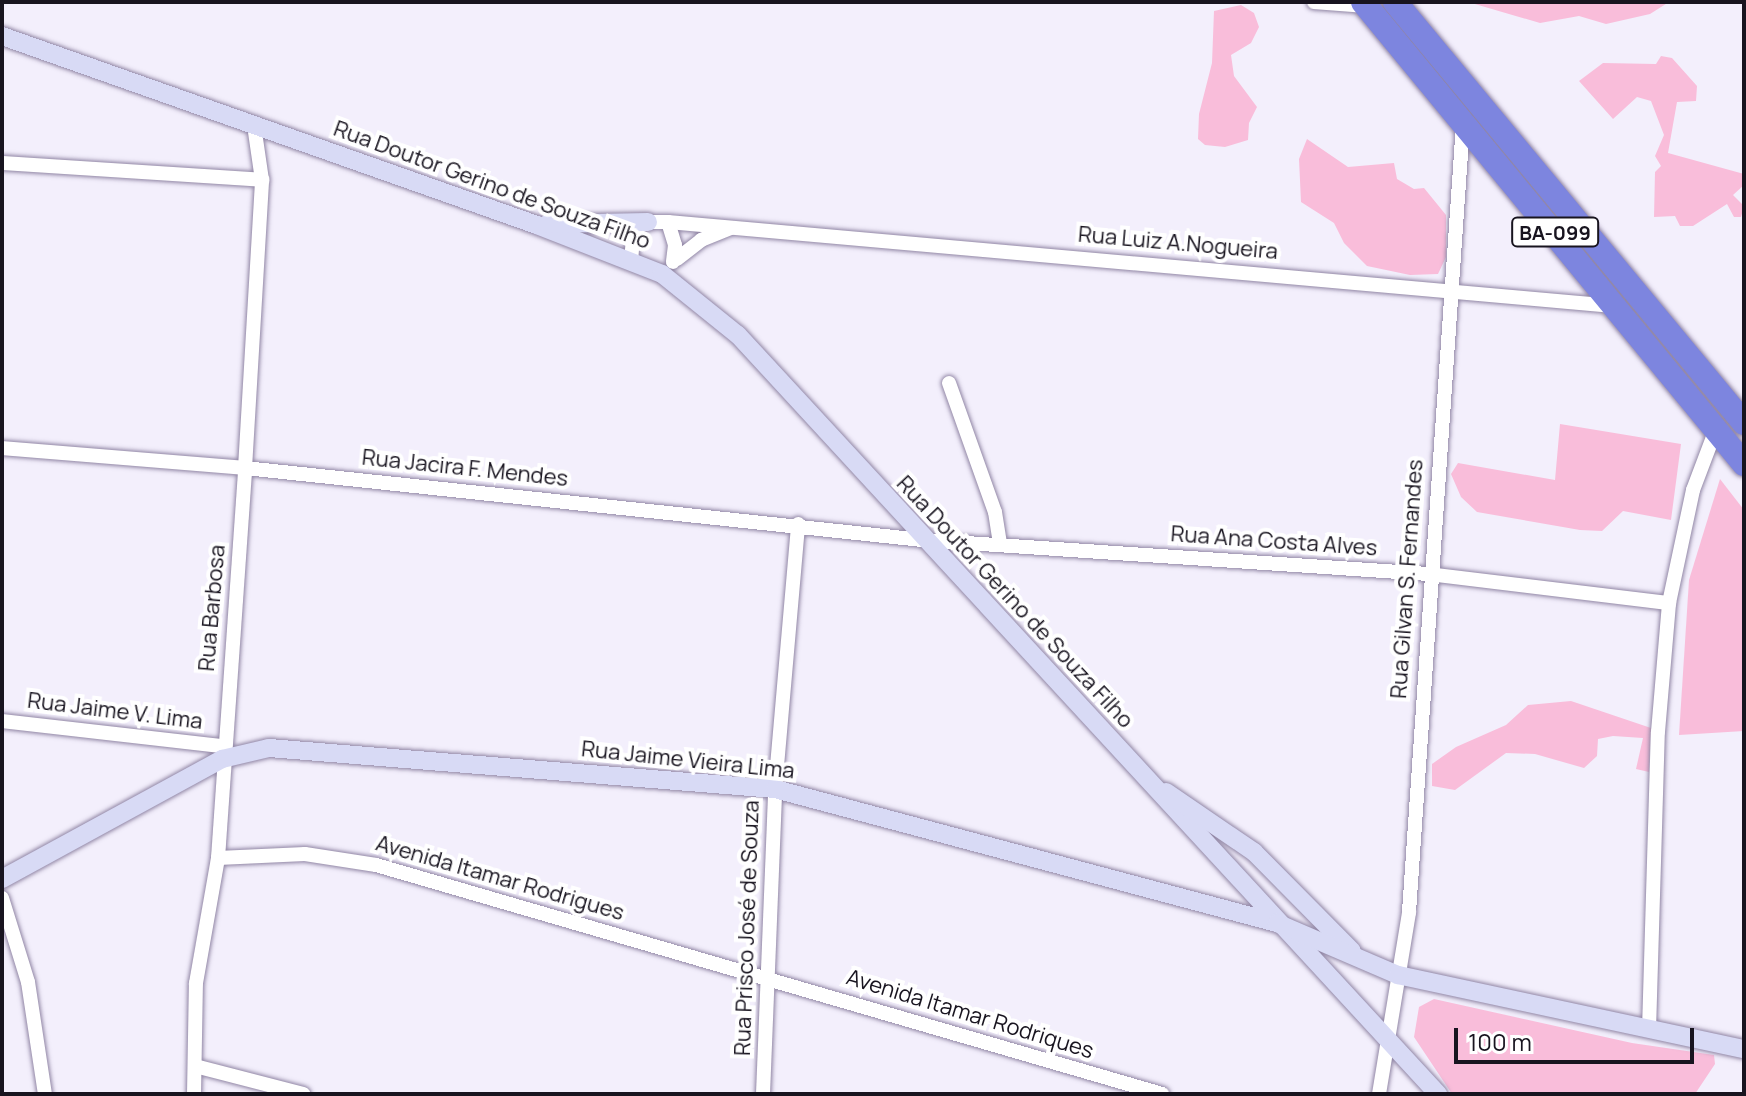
<!DOCTYPE html>
<meta charset="utf-8">
<style>
body{margin:0}
#map{position:relative;width:1746px;height:1096px;overflow:hidden;background:#f3effc;font-family:Manrope,sans-serif}
div>[style]{position:absolute}
[style*='--x']{left:calc(var(--x)*1px);top:calc(var(--y)*1px);width:calc(var(--w)*1px);rotate:calc(var(--a)*1deg)}
.green>*{inset:0;background:#f9bdda}
.roads{filter:drop-shadow(0 0 2px #9186a5) drop-shadow(0 0 2px #9186a5)}
.street>*{height:14px;margin:-7px;padding:0 7px;transform-origin:7px;border-radius:7px;background:#fff}
.secondary>*{height:18px;margin:-9px;padding:0 9px;transform-origin:9px;border-radius:9px;background:#d8daf5}
.highway>*{height:24px;margin:-12px;padding:0 12px;transform-origin:12px;border-radius:12px;background:#7d85df}
span{translate:-50% -50%;white-space:nowrap;text-align:center;line-height:1.15;-webkit-text-stroke:8px #fff;paint-order:stroke}
.shield-label span{padding:2px 6px;background:#fff;border:2px solid;border-radius:6px;-webkit-text-stroke-width:0}
.shield-label{font-size:20px;color:#18141f;font-weight:700}
.street-label{font-size:22px;color:#18141f}
.frame{position:absolute;inset:0;border:4px solid #18141f;pointer-events:none}
.scale{position:absolute;left:1454px;top:1028px;width:240px;height:36px;box-sizing:border-box;border:4px solid #18141f;border-top:0;padding-left:10px;font-size:24px;line-height:28px;white-space:nowrap;color:#18141f;-webkit-text-stroke:6px #fff;paint-order:stroke}
</style>
<div id="map">
<div class="green">
<i style="clip-path:polygon(1468px 2px,1669px 2px,1650px 14px,1606px 24px,1579px 16px,1540px 23px)"></i>
<i style="clip-path:polygon(1241px 5px,1254px 13px,1259px 27px,1251px 43px,1231px 55px,1234px 76px,1257px 107px,1249px 123px,1248px 140px,1225px 147px,1205px 145px,1198px 139px,1199px 114px,1212px 63px,1214px 11px)"></i>
<i style="clip-path:polygon(1661px 56px,1672px 58px,1697px 86px,1696px 101px,1677px 102px,1668px 153px,1744px 174px,1744px 185px,1733px 195px,1744px 206px,1741px 217px,1734px 217px,1727px 204px,1693px 226px,1680px 226px,1675px 216px,1654px 217px,1655px 172px,1661px 166px,1655px 156px,1664px 135px,1651px 101px,1637px 97px,1613px 119px,1579px 81px,1603px 63px,1656px 64px)"></i>
<i style="clip-path:polygon(1307px 139px,1348px 167px,1394px 163px,1397px 179px,1414px 189px,1424px 188px,1446px 215px,1446px 257px,1438px 274px,1410px 275px,1367px 266px,1344px 243px,1334px 223px,1301px 202px,1299px 159px)"></i>
<i style="clip-path:polygon(1560px 424px,1681px 444px,1671px 520px,1623px 511px,1602px 531px,1580px 530px,1477px 512px,1461px 497px,1451px 474px,1458px 463px,1555px 480px)"></i>
<i style="clip-path:polygon(1720px 479px,1744px 510px,1744px 731px,1679px 735px,1689px 580px)"></i>
<i style="clip-path:polygon(1571px 701px,1651px 728px,1649px 772px,1636px 769px,1643px 738px,1613px 736px,1598px 739px,1597px 756px,1584px 768px,1535px 754px,1506px 753px,1455px 790px,1432px 786px,1432px 764px,1456px 747px,1506px 725px,1528px 705px)"></i>
<i style="clip-path:polygon(1434px 999px,1632px 1043px,1714px 1055px,1715px 1064px,1695px 1094px,1452px 1094px,1414px 1037px,1419px 1007px)"></i>
</div>
<div class="roads">
<div class="street">
<i style="--x:1314;--y:2;--w:52;--a:4.4"></i>
<i style="--x:2;--y:163;--w:261;--a:3.7"></i>
<i style="--x:668;--y:222;--w:24;--a:73"></i>
<i style="--x:675;--y:245;--w:17;--a:97"></i>
<i style="--x:677;--y:259;--w:31;--a:-38"></i>
<i style="--x:701;--y:240;--w:32;--a:-22"></i>
<i style="--x:631;--y:261;--w:32;--a:-85"></i>
<i style="--x:634;--y:229;--w:16;--a:-27"></i>
<i style="--x:648;--y:222;--w:20;--a:0"></i>
<i style="--x:668;--y:222;--w:949;--a:5.08"></i>
<i style="--x:949;--y:383;--w:137;--a:70.4"></i>
<i style="--x:995;--y:512;--w:32;--a:81"></i>
<i style="--x:2;--y:448;--w:244;--a:4.7"></i>
<i style="--x:245;--y:468;--w:681;--a:6.07"></i>
<i style="--x:922;--y:540;--w:507;--a:3.84"></i>
<i style="--x:1428;--y:574;--w:243;--a:6.9"></i>
<i style="--x:2;--y:721;--w:222;--a:6.5"></i>
<i style="--x:218;--y:858;--w:87;--a:-2.6"></i>
<i style="--x:305;--y:854;--w:72;--a:8.8"></i>
<i style="--x:376;--y:865;--w:819;--a:16.24"></i>
<i style="--x:2;--y:898;--w:88;--a:72.8"></i>
<i style="--x:28;--y:982;--w:113;--a:81.4"></i>
<i style="--x:1649;--y:1030;--w:298;--a:-88.3"></i>
<i style="--x:1658;--y:732;--w:129;--a:-85.1"></i>
<i style="--x:1669;--y:603;--w:116;--a:-78"></i>
<i style="--x:1693;--y:490;--w:65;--a:-69.3"></i>
<i style="--x:195;--y:1066;--w:112;--a:14.5"></i>
<i style="--x:194;--y:1094;--w:111;--a:-89"></i>
<i style="--x:196;--y:983;--w:127;--a:-80"></i>
<i style="--x:218;--y:858;--w:391;--a:-86"></i>
<i style="--x:245;--y:468;--w:289;--a:-86.6"></i>
<i style="--x:262;--y:180;--w:56;--a:-98.3"></i>
<i style="--x:763;--y:1094;--w:305;--a:-87.7"></i>
<i style="--x:775;--y:789;--w:266;--a:-85"></i>
<i style="--x:1379;--y:1094;--w:184;--a:-80.6"></i>
<i style="--x:1409;--y:912;--w:791;--a:-86.08"></i>
</div>
<div class="secondary">
<i style="--x:2;--y:36;--w:567;--a:19.46"></i>
<i style="--x:537;--y:225;--w:134;--a:21.4"></i>
<i style="--x:662;--y:274;--w:97;--a:38.8"></i>
<i style="--x:738;--y:335;--w:1033;--a:47.32"></i>
<i style="--x:547;--y:224;--w:101;--a:-1.1"></i>
<i style="--x:1166;--y:792;--w:107;--a:34.3"></i>
<i style="--x:1254;--y:852;--w:139;--a:45.3"></i>
<i style="--x:2;--y:879;--w:251;--a:-28.6"></i>
<i style="--x:222;--y:759;--w:48;--a:-13.2"></i>
<i style="--x:269;--y:748;--w:508;--a:4.63"></i>
<i style="--x:775;--y:789;--w:520;--a:14.95"></i>
<i style="--x:1277;--y:923;--w:132;--a:23.3"></i>
<i style="--x:1398;--y:975;--w:354;--a:12.1"></i>
</div>
<div class="highway">
<i style="--x:1363;--y:2;--w:599;--a:50.49"></i>
<i style="--x:1395;--y:2;--w:547;--a:50.34"></i>
</div>
</div>
<div class="shield-label">
<span style="left:1555px;top:232px">BA-099</span>
</div>
<div class="street-label">
<span style="left:492px;top:185px;rotate:20deg">Rua Doutor Gerino de Souza Filho</span>
<span style="left:1178px;top:243px;rotate:5deg">Rua Luiz A.Nogueira</span>
<span style="left:465px;top:468px;rotate:6deg">Rua Jacira F. Mendes</span>
<span style="left:1274px;top:541px;rotate:4deg">Rua Ana Costa Alves</span>
<span style="left:1407px;top:579px;rotate:-86deg">Rua Gilvan S. Fernandes</span>
<span style="left:1015px;top:602px;rotate:47deg">Rua Doutor Gerino de Souza Filho</span>
<span style="left:212px;top:608px;rotate:-85deg">Rua Barbosa</span>
<span style="left:115px;top:711px;rotate:7deg">Rua Jaime V. Lima</span>
<span style="left:688px;top:760px;rotate:6deg">Rua Jaime Vieira Lima</span>
<span style="left:500px;top:878px;rotate:16deg">Avenida Itamar Rodrigues</span>
<span style="left:747px;top:928px;rotate:-88deg">Rua Prisco José de Souza</span>
<span style="left:970px;top:1014px;rotate:17deg">Avenida Itamar Rodriques</span>
</div>
<div class="frame"></div>
<div class="scale">100 m</div>
</div>
